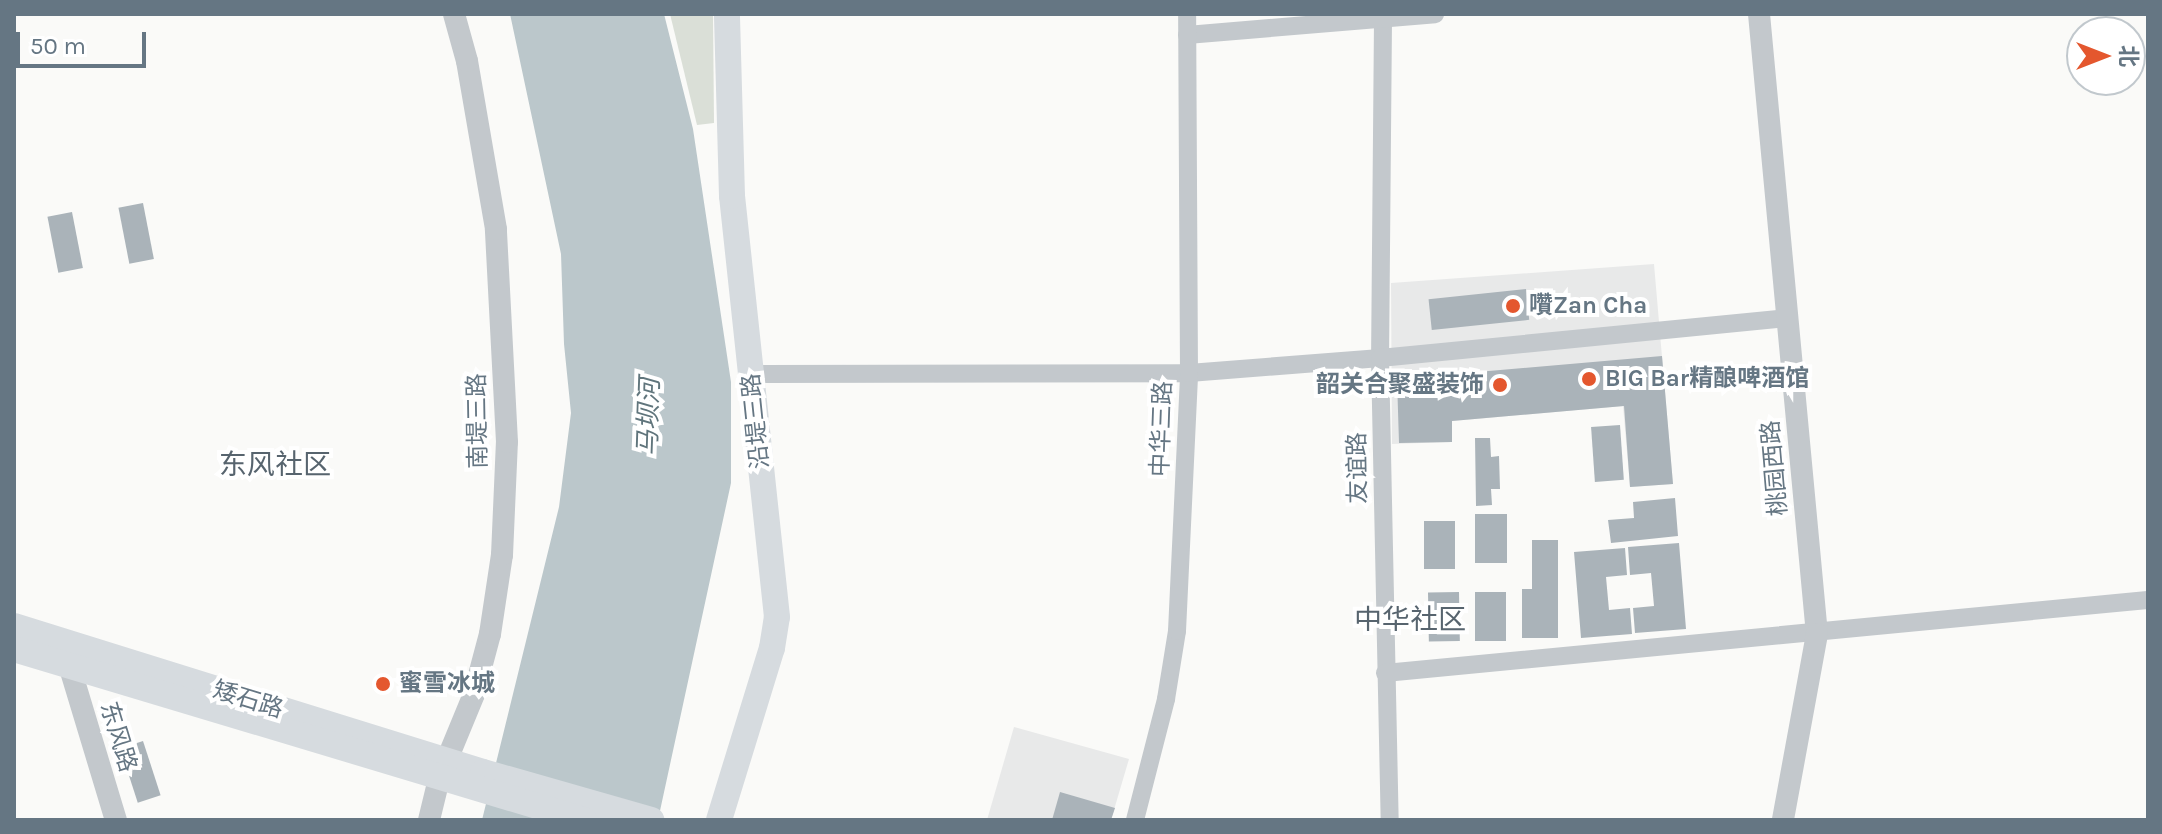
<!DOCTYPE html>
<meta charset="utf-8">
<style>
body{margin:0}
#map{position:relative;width:2162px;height:834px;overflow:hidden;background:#fafaf8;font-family:Karla,"Noto Sans SC",sans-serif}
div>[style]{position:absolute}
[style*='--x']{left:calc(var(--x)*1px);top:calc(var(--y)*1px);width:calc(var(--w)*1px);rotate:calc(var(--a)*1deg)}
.built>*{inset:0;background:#e8e9e9}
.green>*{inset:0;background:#dadfd7}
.water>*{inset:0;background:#bbc7cb}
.building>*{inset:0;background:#aab3b9;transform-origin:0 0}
.minor>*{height:18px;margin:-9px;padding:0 9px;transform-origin:9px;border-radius:9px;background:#c3c8cc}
.tertiary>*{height:22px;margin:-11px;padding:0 11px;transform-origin:11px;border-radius:11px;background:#c3c8cc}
.secondary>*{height:26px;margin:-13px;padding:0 13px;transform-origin:13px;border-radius:13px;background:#d6dbdf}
.dots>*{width:22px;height:22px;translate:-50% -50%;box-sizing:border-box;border:4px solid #fff;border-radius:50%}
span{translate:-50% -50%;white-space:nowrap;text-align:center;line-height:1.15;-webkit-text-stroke:8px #fff;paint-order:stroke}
.poi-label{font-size:24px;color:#657683;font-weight:700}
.left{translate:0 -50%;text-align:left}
.right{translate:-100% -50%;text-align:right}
.street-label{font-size:24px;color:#657683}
.water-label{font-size:26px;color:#60757c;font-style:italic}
.quarter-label{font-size:28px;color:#57646e}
.frame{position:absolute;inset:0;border:16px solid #657683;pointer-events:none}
.north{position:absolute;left:2066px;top:16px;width:80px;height:80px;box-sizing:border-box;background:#fff;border:2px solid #c1c8cd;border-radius:50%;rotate:90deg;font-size:22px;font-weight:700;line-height:32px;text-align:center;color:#657683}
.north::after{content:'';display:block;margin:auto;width:28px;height:36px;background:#e4572e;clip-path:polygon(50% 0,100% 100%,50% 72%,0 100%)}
.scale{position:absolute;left:16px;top:32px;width:130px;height:36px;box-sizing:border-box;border:4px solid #657683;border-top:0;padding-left:10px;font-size:24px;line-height:28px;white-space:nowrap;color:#657683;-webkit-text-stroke:6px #fff;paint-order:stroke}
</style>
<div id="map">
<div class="built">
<i style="clip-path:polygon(1654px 264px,1673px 484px,1630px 487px,1623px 406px,1452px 421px,1452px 442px,1392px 444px,1391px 283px)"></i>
<i style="clip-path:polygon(1014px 727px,1129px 759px,1111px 820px,987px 820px)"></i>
</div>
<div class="green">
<i style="clip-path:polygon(670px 14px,713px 14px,714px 123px,697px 125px)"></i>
</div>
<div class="water">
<i style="clip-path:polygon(510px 14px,664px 14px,693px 129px,731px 382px,731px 483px,658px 820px,482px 820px,559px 507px,571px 413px,564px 344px,561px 254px)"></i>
</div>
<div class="building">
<i style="left:143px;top:203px;width:57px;height:25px;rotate:79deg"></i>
<i style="left:72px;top:212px;width:57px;height:25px;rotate:79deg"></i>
<i style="left:1526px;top:289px;width:31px;height:98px;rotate:84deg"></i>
<i style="clip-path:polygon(1662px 356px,1673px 484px,1630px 487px,1624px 406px,1452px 421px,1452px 442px,1399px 443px,1397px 379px)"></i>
<i style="left:1620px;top:425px;width:55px;height:29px;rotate:86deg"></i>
<i style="clip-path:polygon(1475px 438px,1490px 438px,1491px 457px,1499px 456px,1500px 489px,1491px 489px,1492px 505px,1476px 506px)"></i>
<i style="clip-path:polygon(1675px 498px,1678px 536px,1611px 543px,1608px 520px,1634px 518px,1633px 502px)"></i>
<i style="left:1475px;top:514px;width:32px;height:49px"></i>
<i style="left:1424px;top:521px;width:31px;height:48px"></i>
<i style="clip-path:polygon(1532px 540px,1558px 540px,1558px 638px,1522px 638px,1522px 589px,1532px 589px)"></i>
<i style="clip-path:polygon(1679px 543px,1686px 629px,1635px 633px,1633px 608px,1654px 606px,1651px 573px,1630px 575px,1628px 547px)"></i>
<i style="clip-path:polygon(1625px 548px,1627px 575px,1606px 577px,1609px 610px,1630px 608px,1632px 634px,1581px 638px,1574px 552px)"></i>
<i style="left:1459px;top:592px;width:49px;height:31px;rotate:89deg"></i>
<i style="left:1506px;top:592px;width:49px;height:31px;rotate:90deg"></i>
<i style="left:143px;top:741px;width:57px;height:24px;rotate:72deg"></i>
<i style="clip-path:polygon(1060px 792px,1115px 808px,1111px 820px,1052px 820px)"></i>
</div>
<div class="minor">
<i style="--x:1383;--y:20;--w:338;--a:90.5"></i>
<i style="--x:1380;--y:358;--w:462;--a:88.8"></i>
<i style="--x:1187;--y:35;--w:249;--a:-4.8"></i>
<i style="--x:751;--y:374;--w:438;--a:-0.1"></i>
<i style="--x:1189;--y:373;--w:192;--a:-4.5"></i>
<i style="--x:1380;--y:358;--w:409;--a:-5.6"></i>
<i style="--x:1385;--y:673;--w:766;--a:-5.47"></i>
<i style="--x:1135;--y:820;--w:125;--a:-75.6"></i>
<i style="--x:1166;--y:699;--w:69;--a:-80.8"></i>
<i style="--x:1177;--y:631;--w:258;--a:-87.3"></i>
<i style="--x:1189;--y:373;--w:359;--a:-90.3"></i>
</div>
<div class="tertiary">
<i style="--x:1759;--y:14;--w:623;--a:84.66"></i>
<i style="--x:1817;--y:634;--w:189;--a:100.4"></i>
<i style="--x:70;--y:668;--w:159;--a:73.2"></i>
<i style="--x:429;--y:820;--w:42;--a:-76.3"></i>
<i style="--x:439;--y:779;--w:92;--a:-67.6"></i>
<i style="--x:474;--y:694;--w:62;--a:-75.1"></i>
<i style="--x:490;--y:634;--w:80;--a:-81.4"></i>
<i style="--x:502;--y:555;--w:113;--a:-87.5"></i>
<i style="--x:507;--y:442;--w:213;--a:-93"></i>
<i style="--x:496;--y:229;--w:170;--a:-99.8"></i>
<i style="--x:467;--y:61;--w:49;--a:-105.5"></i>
</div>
<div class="secondary">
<i style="--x:14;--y:626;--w:491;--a:17.3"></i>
<i style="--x:483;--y:772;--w:175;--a:15.9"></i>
<i style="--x:14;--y:649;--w:595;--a:16.7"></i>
<i style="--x:719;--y:820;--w:180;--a:-72.9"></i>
<i style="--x:772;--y:648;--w:31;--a:-81"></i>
<i style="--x:777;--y:617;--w:423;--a:-96.1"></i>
<i style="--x:732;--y:196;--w:182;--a:-91.6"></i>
</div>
<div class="dots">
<i style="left:1513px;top:306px;background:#e4572e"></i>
<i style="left:1589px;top:379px;background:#e4572e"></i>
<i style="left:1500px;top:385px;background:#e4572e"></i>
<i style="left:383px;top:684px;background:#e4572e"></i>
</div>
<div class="poi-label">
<span class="left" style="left:1529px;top:306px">囋Zan Cha</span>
<span class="left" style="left:1605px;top:379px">BIG Bar精酿啤酒馆</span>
<span class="right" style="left:1484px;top:385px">韶关合聚盛装饰</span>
<span class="left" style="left:399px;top:684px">蜜雪冰城</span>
</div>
<div class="street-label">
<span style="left:478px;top:421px;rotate:-91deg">南堤三路</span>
<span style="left:756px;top:421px;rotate:-96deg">沿堤三路</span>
<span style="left:1162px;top:429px;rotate:-88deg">中华三路</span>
<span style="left:1358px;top:468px;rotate:-91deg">友谊路</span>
<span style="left:1775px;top:468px;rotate:-95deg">桃园西路</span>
<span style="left:248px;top:700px;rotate:17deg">矮石路</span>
<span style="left:118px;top:737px;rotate:73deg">东风路</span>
</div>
<div class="water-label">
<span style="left:649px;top:417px;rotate:-88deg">马坝河</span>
</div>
<div class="quarter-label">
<span style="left:275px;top:465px">东风社区</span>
<span style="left:1410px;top:620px">中华社区</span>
</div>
<div class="frame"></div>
<div class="north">北</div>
<div class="scale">50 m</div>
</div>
